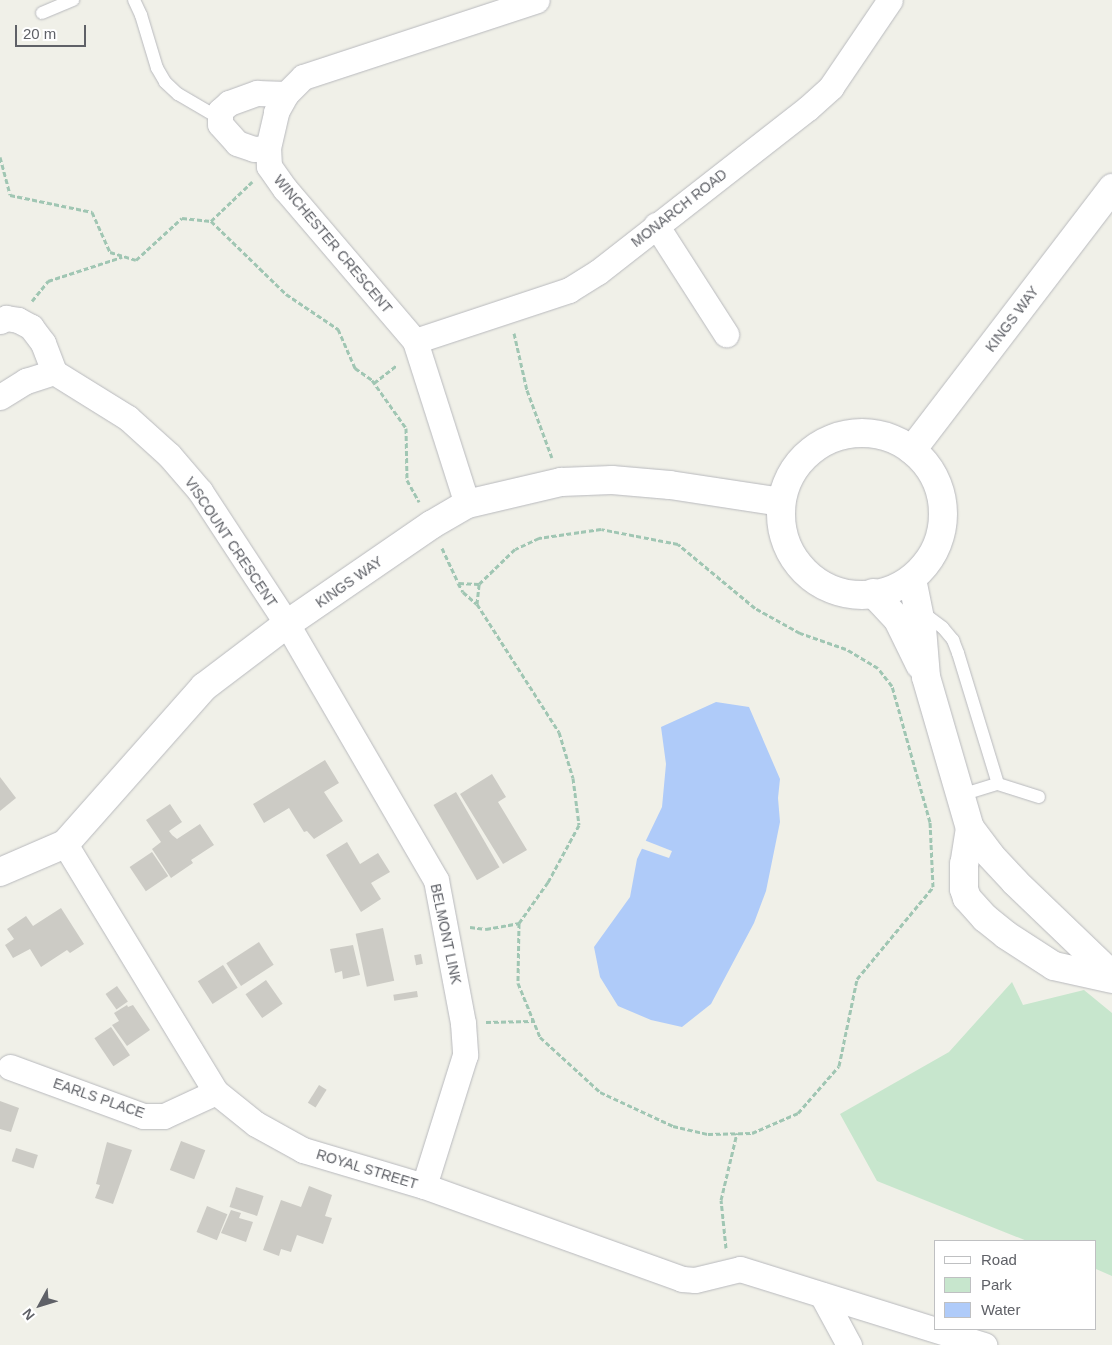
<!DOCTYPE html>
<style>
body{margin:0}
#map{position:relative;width:1112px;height:1345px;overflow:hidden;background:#f0f0e8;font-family:Arial,sans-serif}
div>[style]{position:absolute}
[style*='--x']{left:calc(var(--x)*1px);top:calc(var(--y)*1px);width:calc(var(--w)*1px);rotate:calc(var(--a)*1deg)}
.green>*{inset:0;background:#c7e6cd}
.water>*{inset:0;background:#afcbf9}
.pier>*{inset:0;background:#f0f0e8}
.building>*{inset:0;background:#cccbc5;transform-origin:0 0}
.path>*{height:3px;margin-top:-1.5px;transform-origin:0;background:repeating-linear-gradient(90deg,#a0c6b3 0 5px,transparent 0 7.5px)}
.roads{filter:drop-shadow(0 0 1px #b8b9bd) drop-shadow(0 0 1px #b8b9bd)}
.service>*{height:12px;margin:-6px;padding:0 6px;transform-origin:6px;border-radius:6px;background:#fff}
.minor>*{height:25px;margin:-12.5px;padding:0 12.5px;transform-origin:12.5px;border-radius:12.5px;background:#fff}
.tertiary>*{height:28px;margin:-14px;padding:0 14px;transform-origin:14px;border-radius:14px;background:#fff}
.tertiary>.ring{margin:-14px;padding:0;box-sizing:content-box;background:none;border:28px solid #fff;border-radius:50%}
span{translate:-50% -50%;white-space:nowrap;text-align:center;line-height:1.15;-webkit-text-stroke:4.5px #fff;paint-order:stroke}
.street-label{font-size:14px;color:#5f6167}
.legend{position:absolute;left:934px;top:1240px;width:162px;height:90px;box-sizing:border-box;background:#fff;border:1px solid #bfc0c2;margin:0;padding:6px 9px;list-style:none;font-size:15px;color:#5f6167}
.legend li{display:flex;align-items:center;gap:10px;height:25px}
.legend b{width:25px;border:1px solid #bfc0c2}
.north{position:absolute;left:15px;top:1280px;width:50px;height:50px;-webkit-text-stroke:4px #fff;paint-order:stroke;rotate:231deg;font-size:14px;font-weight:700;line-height:20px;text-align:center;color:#5f6167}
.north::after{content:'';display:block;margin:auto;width:18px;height:22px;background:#5f6167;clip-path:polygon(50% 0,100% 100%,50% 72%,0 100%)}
.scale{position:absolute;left:15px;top:25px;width:71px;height:22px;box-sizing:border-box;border:2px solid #5f6167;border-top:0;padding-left:6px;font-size:15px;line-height:18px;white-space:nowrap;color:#5f6167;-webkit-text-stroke:4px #fff;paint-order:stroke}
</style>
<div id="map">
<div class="green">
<i style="clip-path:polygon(1012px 982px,1023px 1005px,1084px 990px,1112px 1013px,1112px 1276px,1096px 1269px,1096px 1241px,1027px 1241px,877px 1181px,840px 1114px,949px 1052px)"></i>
</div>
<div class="water">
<i style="clip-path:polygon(716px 702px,749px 707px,780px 779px,778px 798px,780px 822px,766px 891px,754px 923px,711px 1004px,682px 1027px,651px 1020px,618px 1006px,600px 977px,594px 947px,630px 897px,637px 859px,662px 807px,666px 764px,661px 727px)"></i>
</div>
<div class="pier">
<i style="clip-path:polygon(644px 840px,672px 851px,669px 858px,640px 848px)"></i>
</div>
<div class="building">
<i style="clip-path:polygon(325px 760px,339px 783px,324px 792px,343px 821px,314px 839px,307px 831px,304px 832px,289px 808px,264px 823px,253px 804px)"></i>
<i style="clip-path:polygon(492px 774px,506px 797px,498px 802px,527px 850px,503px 864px,460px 794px)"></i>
<i style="clip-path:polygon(0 777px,16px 798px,0 811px)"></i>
<i style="left:456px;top:792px;width:87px;height:26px;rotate:60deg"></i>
<i style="clip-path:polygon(170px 804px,182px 822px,169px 831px,172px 835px,177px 839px,200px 824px,214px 845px,191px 860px,193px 863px,171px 878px,152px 849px,161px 842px,146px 820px)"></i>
<i style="clip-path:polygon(347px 842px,360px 864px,378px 853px,390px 872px,371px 883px,381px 899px,361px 912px,326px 855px)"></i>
<i style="left:152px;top:852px;width:29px;height:27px;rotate:56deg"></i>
<i style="clip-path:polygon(61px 908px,84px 944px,70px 953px,67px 950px,41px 967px,30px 949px,13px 958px,5px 945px,14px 939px,7px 929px,26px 916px,33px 926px)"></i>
<i style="left:383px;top:928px;width:54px;height:28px;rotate:78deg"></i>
<i style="left:259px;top:942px;width:27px;height:39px;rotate:57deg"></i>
<i style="clip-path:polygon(353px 945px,360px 975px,343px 979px,342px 971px,335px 973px,330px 949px)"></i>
<i style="left:421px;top:954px;width:10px;height:7px;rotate:79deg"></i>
<i style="left:223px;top:965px;width:27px;height:30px;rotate:57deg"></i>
<i style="left:266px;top:980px;width:29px;height:25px;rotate:55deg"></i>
<i style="left:117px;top:986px;width:19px;height:14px;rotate:55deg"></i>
<i style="left:417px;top:991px;width:6px;height:24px;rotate:81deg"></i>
<i style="clip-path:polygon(127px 1005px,128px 1007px,133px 1005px,150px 1030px,127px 1046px,112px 1025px,119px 1021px,114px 1013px)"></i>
<i style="left:111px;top:1027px;width:34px;height:20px;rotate:56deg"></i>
<i style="left:319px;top:1085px;width:9px;height:21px;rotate:32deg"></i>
<i style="clip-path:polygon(0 1101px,19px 1108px,11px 1132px,0 1129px)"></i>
<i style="left:181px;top:1141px;width:26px;height:31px;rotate:21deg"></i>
<i style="clip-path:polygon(107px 1142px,132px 1150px,113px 1204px,95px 1198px,100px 1185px,96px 1184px)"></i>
<i style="left:16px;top:1148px;width:23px;height:14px;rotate:18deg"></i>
<i style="clip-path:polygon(309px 1186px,332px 1195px,325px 1216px,332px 1218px,323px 1244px,297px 1235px,291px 1252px,281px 1249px,279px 1256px,263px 1250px,281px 1200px,301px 1207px)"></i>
<i style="left:236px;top:1187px;width:29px;height:21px;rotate:18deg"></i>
<i style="left:207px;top:1206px;width:22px;height:28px;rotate:22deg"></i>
<i style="clip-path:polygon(231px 1210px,241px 1213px,239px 1218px,253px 1222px,246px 1242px,221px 1233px)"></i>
</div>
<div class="path">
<i style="--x:0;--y:157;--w:39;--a:75"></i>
<i style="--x:10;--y:195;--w:84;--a:11.7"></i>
<i style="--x:92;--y:212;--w:44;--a:65.8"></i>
<i style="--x:110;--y:252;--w:27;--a:17"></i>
<i style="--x:136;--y:260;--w:62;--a:-42.4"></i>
<i style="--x:182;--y:218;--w:29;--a:6"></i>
<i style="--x:211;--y:221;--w:105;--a:44.2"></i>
<i style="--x:286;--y:294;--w:63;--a:33.9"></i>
<i style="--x:338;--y:329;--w:43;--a:66.4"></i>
<i style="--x:355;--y:368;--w:21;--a:35"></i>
<i style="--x:372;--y:380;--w:59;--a:54.7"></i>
<i style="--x:406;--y:428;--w:52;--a:88.9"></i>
<i style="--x:407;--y:480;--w:25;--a:61"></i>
<i style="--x:211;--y:221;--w:57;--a:-43.6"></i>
<i style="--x:32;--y:301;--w:26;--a:-51"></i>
<i style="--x:48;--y:281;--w:78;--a:-18"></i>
<i style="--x:514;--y:333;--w:58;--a:77.2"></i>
<i style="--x:527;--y:390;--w:72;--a:69.8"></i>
<i style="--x:374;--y:383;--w:29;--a:-38"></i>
<i style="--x:442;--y:548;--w:38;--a:65"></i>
<i style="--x:458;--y:583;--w:10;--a:61"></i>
<i style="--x:463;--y:592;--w:18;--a:41"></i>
<i style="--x:477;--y:604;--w:152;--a:57.4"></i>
<i style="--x:559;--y:732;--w:48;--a:73.1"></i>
<i style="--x:573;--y:778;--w:47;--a:82.7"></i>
<i style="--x:579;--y:825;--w:65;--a:118.5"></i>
<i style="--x:548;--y:882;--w:50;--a:125.3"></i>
<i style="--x:519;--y:923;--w:60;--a:91"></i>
<i style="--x:518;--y:983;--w:58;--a:67.8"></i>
<i style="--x:540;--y:1037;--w:81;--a:42.5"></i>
<i style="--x:600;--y:1092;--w:81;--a:25"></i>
<i style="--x:673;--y:1126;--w:36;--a:13"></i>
<i style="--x:708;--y:1134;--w:44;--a:-1.3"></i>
<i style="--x:752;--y:1133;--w:50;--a:-23.5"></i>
<i style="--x:798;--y:1113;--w:62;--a:-48.9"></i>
<i style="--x:839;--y:1066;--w:89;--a:-78.3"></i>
<i style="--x:857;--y:979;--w:119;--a:-50.4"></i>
<i style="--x:933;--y:887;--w:65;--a:-92.6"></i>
<i style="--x:930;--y:822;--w:141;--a:-105.6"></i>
<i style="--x:892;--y:686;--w:23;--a:-128"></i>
<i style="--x:878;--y:668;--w:37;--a:-149"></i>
<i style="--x:846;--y:649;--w:49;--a:-160.8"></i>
<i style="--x:800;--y:633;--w:51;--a:-150.9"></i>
<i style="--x:755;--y:608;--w:100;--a:-140.3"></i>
<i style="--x:678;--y:544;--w:78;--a:-169"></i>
<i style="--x:601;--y:529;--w:63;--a:171.7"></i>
<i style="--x:539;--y:538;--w:26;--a:155"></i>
<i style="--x:515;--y:549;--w:50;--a:135.8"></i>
<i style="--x:479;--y:584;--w:21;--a:-177"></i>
<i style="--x:477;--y:604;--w:20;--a:-84"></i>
<i style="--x:470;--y:927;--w:16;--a:7"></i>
<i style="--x:486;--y:929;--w:34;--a:-10"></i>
<i style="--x:486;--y:1022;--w:47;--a:-1.2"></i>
<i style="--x:726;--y:1248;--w:48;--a:-95.9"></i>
<i style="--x:721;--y:1200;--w:69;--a:-76.6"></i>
</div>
<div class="roads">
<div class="service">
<i style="--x:134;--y:0;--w:17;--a:65"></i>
<i style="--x:141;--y:15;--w:55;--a:73.2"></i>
<i style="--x:157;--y:68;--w:16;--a:60"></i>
<i style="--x:165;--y:82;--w:18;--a:43"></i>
<i style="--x:178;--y:94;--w:48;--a:30.3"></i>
<i style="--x:42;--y:13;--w:34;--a:-23"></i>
<i style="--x:922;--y:612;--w:26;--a:37"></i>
<i style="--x:943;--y:628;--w:16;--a:50"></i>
<i style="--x:953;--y:640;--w:14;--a:69"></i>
<i style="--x:958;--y:653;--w:137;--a:73"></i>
<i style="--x:961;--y:795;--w:39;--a:-17"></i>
<i style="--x:998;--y:784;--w:43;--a:17.6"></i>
</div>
<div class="minor">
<i style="--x:268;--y:148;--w:14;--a:176"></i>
<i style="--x:254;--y:149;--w:18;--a:-161"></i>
<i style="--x:237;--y:143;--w:25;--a:-132"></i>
<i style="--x:220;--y:124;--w:13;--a:-90"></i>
<i style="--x:220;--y:111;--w:12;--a:-42"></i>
<i style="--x:229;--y:103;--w:30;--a:-20"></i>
<i style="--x:257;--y:93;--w:29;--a:2"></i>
<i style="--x:656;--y:225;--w:130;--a:57.3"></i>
<i style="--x:0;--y:321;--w:7;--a:-27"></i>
<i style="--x:6;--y:318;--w:12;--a:9"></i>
<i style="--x:18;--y:320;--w:15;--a:28"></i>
<i style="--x:31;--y:327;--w:20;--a:53"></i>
<i style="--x:43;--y:343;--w:31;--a:69"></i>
<i style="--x:54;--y:372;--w:87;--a:31.9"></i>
<i style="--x:128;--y:418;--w:55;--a:42.1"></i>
<i style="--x:169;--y:455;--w:48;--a:49.3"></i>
<i style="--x:200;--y:491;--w:159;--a:56.8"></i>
<i style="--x:287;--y:624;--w:296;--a:59.8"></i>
<i style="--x:436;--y:880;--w:146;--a:79.3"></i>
<i style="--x:463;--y:1023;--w:32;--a:86"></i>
<i style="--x:465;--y:1055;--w:137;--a:107.4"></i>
<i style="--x:415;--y:341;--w:162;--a:-18.3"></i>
<i style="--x:569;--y:290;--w:34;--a:-32"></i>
<i style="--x:598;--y:272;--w:266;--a:-38"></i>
<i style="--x:808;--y:108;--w:31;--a:-42"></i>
<i style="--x:831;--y:87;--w:105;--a:-55.9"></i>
<i style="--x:0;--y:397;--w:31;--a:-32"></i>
<i style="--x:26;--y:381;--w:29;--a:-18"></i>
<i style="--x:467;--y:504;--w:171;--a:-107.7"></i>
<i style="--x:415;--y:341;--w:200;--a:-130.5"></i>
<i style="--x:285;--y:189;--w:28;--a:-125"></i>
<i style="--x:269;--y:166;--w:18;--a:-93"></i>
<i style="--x:268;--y:148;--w:37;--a:-77"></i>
<i style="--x:276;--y:112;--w:21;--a:-61"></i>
<i style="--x:286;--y:94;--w:24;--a:-45"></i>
<i style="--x:303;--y:77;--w:246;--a:-18.2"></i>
<i style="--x:65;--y:844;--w:290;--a:58.7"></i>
<i style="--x:216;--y:1092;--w:51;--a:38.7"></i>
<i style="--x:256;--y:1124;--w:54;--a:29"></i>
<i style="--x:303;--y:1150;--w:126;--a:16.6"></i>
<i style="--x:424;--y:1186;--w:274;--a:19.8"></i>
<i style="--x:682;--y:1279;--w:13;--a:4"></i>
<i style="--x:695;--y:1280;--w:46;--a:-13.7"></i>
<i style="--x:740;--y:1269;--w:256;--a:17.3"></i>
<i style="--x:10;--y:1067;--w:142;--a:20.2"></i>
<i style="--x:143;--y:1116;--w:21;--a:0"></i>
<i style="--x:164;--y:1116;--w:57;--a:-24.8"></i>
<i style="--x:822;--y:1295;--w:57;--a:61.6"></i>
</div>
<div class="tertiary">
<i class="ring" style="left:781px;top:433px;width:134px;height:134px"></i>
<i style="--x:912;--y:450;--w:330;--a:-52.6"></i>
<i style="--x:912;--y:579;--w:50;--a:78.5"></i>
<i style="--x:922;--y:628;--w:49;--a:85.3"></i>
<i style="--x:926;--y:677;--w:157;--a:73.8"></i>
<i style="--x:970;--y:828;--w:34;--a:53"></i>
<i style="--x:990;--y:855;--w:37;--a:47"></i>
<i style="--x:1015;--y:882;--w:134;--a:43.8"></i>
<i style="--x:873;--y:593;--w:37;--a:47"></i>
<i style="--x:898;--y:620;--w:50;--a:63.9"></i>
<i style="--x:970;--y:828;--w:36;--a:99"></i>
<i style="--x:964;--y:864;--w:25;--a:90"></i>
<i style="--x:964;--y:889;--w:9;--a:72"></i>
<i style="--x:967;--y:898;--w:27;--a:48"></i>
<i style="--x:985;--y:918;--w:27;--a:39"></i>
<i style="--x:1006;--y:935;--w:57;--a:32.9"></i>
<i style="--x:1054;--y:966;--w:59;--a:12.6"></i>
<i style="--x:0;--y:872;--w:71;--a:-23.3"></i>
<i style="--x:65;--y:844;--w:210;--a:-48.5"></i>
<i style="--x:204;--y:687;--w:104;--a:-37.2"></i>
<i style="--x:287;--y:624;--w:175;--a:-34.5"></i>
<i style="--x:431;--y:525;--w:42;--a:-30.3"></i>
<i style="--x:467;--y:504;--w:97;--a:-13.2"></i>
<i style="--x:561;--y:482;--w:51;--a:-2.2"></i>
<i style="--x:612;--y:480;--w:58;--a:4.9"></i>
<i style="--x:670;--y:485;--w:112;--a:8.7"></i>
</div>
</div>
<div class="street-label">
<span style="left:679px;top:208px;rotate:-38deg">MONARCH ROAD</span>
<span style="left:333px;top:244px;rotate:50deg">WINCHESTER CRESCENT</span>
<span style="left:1012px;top:319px;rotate:-53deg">KINGS WAY</span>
<span style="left:231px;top:542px;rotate:56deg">VISCOUNT CRESCENT</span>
<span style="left:349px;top:582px;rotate:-35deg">KINGS WAY</span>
<span style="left:446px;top:934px;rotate:78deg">BELMONT LINK</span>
<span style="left:99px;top:1098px;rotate:19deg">EARLS PLACE</span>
<span style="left:367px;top:1169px;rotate:17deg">ROYAL STREET</span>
</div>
<ul class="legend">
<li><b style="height:6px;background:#fff"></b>Road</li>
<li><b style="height:14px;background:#c7e6cd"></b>Park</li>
<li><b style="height:14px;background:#afcbf9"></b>Water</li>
</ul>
<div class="north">N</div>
<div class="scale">20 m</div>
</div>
